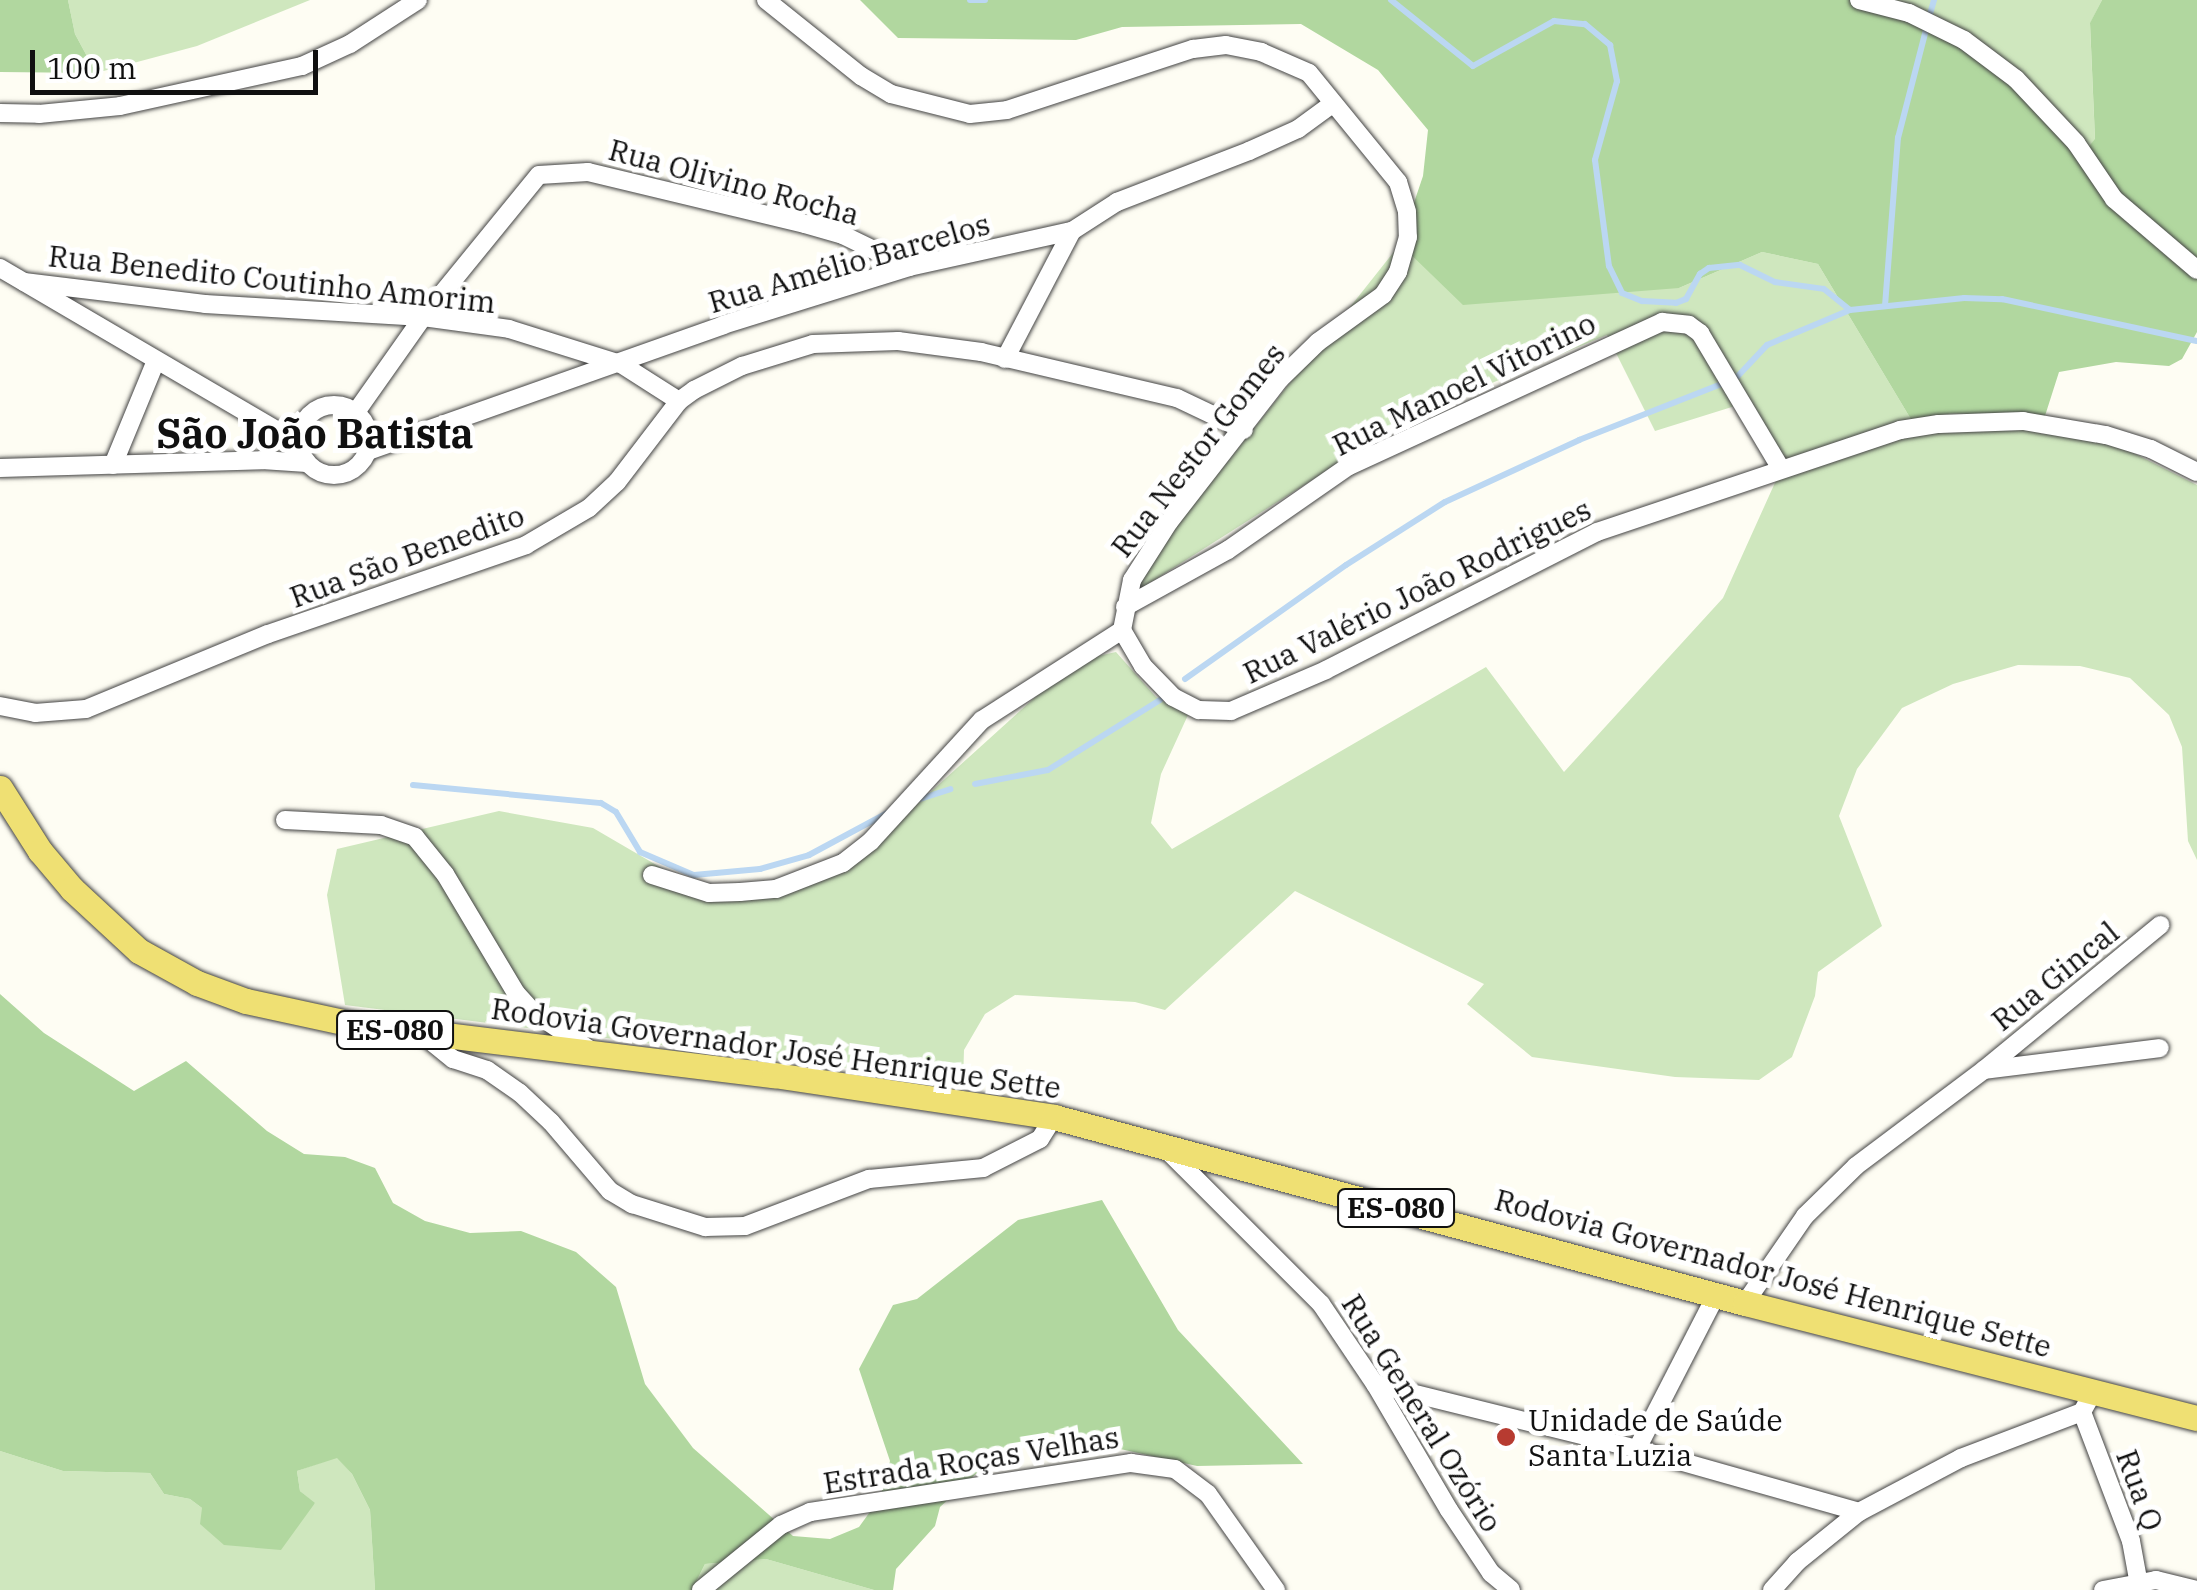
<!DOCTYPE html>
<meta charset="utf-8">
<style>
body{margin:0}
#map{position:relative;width:2197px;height:1590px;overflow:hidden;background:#fefdf3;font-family:"IBM Plex Serif",serif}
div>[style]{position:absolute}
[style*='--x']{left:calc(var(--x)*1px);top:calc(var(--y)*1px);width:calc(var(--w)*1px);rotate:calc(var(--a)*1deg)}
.green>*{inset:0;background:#cfe7be}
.forest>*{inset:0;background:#b1d79f}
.stream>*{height:6px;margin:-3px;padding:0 3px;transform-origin:3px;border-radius:3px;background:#bbd7f2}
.roads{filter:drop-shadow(0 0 2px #434343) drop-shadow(0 0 2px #434343)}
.minor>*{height:18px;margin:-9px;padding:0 9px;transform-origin:9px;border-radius:9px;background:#fff}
.minor>.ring{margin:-9px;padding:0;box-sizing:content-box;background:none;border:18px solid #fff;border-radius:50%}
.primary>*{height:25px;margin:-12.5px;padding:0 12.5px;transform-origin:12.5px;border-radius:12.5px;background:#efe073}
.dots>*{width:28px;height:28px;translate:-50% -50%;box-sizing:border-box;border:5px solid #fff;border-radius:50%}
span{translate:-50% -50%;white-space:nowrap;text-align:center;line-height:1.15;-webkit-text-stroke:10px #fff;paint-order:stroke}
.shield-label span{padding:2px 8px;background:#fff;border:2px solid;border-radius:8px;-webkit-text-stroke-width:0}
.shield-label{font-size:28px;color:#101010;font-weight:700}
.street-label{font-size:30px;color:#101010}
.poi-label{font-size:30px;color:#101010}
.left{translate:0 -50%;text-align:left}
.district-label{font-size:40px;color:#101010;font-weight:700}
.scale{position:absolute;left:30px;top:50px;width:288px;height:45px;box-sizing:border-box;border:5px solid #101010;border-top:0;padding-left:12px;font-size:30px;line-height:35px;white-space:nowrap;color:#101010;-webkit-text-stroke:8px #fff;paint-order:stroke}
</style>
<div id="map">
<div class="green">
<i style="clip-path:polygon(68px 0,310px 0,197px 46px,96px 73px,75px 34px)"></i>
<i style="clip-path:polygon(1886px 0,2102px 0,2090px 24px,2095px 140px,2081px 156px)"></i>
<i style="clip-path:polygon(1400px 244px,1679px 288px,1762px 252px,1818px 264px,1912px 421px,1953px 413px,2044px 419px,2041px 434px,2088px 430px,2197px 485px,2197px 860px,2188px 841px,2182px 747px,2169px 715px,2130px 678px,2080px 666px,2018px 665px,1953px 684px,1902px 708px,1857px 769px,1839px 816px,1882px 926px,1818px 972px,1815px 996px,1792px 1057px,1759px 1080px,1675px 1077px,1532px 1057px,1467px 1004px,1484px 984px,1295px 891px,1165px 1010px,1135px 1002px,1015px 995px,985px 1014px,964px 1050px,963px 1083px,345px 1005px,327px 895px,337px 849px,499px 811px,593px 828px,689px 884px,758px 886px,850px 865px,1075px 661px,1116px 652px,1156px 697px,1188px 715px,1161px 774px,1151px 823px,1172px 849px,1486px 667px,1564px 772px,1723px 598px,1778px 476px,1778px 466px,1751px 401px,1655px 431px,1607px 335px,1413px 416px,1134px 593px,1155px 553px)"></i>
<i style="clip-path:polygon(0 1451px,63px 1471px,150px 1473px,164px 1494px,190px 1499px,202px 1508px,315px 1504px,300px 1491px,297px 1471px,337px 1457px,352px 1474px,370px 1510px,375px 1590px,0 1590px)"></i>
<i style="clip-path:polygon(766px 1559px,874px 1590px,692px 1590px,705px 1564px)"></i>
</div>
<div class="forest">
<i style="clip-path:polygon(0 0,68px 0,75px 34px,96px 73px,0 72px)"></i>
<i style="clip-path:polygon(860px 0,1886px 0,1996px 63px,2081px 156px,2095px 139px,2090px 23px,2102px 0,2197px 0,2197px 332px,2182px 359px,2169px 366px,2116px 362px,2059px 372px,2044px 419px,1953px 413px,1912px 421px,1818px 264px,1762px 252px,1679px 288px,1463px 305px,1400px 244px,1423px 176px,1428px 130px,1378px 70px,1301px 24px,1122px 27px,1076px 40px,898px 38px)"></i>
<i style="clip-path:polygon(0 994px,44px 1033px,134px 1091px,186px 1061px,267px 1131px,304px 1154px,345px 1157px,375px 1168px,393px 1203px,425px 1221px,470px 1233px,521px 1231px,576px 1252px,616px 1287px,645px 1384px,693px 1448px,793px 1536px,830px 1539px,859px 1527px,880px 1498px,890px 1461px,859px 1369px,893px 1305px,917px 1299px,1018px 1220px,1102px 1200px,1178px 1330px,1303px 1464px,1197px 1466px,1048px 1433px,991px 1460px,940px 1507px,935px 1526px,896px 1569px,893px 1590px,874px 1590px,766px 1559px,705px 1564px,692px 1590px,375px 1590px,370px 1510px,352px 1474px,337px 1458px,297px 1471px,300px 1491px,315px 1503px,281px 1550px,224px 1545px,200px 1524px,202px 1508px,190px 1499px,164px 1494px,150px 1473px,63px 1471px,0 1451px)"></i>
</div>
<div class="stream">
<i style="--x:970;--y:0;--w:15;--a:0"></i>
<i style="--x:1391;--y:0;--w:105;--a:38.8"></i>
<i style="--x:1473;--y:66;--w:93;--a:-29.1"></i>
<i style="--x:1554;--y:21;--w:31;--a:6"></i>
<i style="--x:1585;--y:24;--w:33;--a:40"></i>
<i style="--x:1610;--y:45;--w:37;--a:79"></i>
<i style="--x:1617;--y:81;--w:82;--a:105.6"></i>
<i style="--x:1595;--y:160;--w:107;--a:82.5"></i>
<i style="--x:1609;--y:266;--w:30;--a:64"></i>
<i style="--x:1622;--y:293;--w:22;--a:22"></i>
<i style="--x:1642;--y:301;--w:34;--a:3"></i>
<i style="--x:1676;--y:303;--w:11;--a:-22"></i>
<i style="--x:1686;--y:299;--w:29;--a:-61"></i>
<i style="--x:1700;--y:274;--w:11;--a:-34"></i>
<i style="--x:1709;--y:268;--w:31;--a:-6"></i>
<i style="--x:1740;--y:265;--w:39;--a:26"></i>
<i style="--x:1775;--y:282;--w:49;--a:8.1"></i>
<i style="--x:1824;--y:289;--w:33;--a:39"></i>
<i style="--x:1930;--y:14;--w:15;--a:-74"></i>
<i style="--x:1885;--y:306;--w:169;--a:-85.6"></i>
<i style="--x:1898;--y:138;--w:116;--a:-75.5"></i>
<i style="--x:1737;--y:377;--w:44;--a:-46.8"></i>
<i style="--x:1767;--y:345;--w:90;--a:-22.9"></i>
<i style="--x:1850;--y:310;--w:115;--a:-6"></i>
<i style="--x:1964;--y:298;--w:38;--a:2"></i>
<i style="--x:2002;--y:299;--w:199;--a:12.2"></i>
<i style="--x:1185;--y:679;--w:197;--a:-35.3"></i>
<i style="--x:1346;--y:565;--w:117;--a:-32.5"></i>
<i style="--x:1445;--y:502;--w:148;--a:-24.8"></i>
<i style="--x:1579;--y:440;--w:153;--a:-21.5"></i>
<i style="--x:975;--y:784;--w:74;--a:-10.9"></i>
<i style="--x:1048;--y:770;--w:132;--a:-32"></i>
<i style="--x:413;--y:785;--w:189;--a:5.5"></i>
<i style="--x:601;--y:803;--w:17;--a:31"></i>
<i style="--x:616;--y:812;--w:47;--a:59"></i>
<i style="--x:640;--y:852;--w:59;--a:23.1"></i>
<i style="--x:694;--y:875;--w:66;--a:-5.2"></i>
<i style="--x:760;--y:869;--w:51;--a:-15.9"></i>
<i style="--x:809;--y:855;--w:89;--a:-28.3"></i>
<i style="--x:920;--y:799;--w:32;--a:-18"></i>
</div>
<div class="roads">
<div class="minor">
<i style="--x:766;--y:0;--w:122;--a:38.7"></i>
<i style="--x:861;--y:76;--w:35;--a:31"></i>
<i style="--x:891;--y:94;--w:81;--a:14.2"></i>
<i style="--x:970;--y:114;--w:37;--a:-6"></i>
<i style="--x:1007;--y:110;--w:196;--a:-18.2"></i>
<i style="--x:1193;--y:49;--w:33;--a:-7"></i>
<i style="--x:1226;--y:45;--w:36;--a:11"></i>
<i style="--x:1261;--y:52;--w:52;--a:23.6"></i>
<i style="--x:1309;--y:73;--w:141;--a:50.8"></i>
<i style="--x:1398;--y:182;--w:31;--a:73"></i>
<i style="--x:1407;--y:212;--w:25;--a:88"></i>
<i style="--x:1408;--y:237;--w:36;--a:106"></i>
<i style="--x:1398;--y:272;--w:27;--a:123"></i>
<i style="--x:1383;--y:295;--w:80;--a:144.1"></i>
<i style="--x:1318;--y:342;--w:53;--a:135.8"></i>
<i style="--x:1280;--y:379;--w:181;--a:127.8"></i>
<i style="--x:1169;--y:522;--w:69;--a:122.5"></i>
<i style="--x:1132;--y:580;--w:51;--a:101.3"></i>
<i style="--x:1859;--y:0;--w:52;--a:14.6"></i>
<i style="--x:1909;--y:13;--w:61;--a:26.1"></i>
<i style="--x:1964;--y:40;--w:65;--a:36.9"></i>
<i style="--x:2016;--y:79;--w:88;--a:46.8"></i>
<i style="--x:2076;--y:143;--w:68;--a:55.8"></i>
<i style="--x:2114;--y:199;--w:109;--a:40.5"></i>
<i style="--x:0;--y:113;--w:39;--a:1"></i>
<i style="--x:39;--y:114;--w:81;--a:-5.6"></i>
<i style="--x:120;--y:106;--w:186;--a:-12.4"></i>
<i style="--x:302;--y:66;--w:53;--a:-24.6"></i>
<i style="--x:350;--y:44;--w:81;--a:-32.9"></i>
<i style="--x:0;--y:268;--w:348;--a:30.4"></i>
<i style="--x:24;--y:282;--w:182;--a:6.9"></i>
<i style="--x:205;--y:304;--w:218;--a:3.4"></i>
<i style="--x:423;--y:317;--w:87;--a:7.9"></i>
<i style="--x:509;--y:329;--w:117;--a:17.4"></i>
<i style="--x:621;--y:364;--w:69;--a:32.5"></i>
<i style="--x:1005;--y:359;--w:144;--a:-62.4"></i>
<i class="ring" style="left:299px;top:405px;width:52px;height:52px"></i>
<i style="--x:356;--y:412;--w:116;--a:-54.8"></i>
<i style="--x:423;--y:317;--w:183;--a:-50.8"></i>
<i style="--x:539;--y:175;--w:49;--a:-3.5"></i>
<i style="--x:588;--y:172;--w:223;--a:13.5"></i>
<i style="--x:805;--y:224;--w:40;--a:16"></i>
<i style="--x:843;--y:235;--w:73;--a:25.9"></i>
<i style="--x:368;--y:451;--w:377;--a:-19.5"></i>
<i style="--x:723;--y:325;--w:195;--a:-17.3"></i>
<i style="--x:909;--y:267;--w:167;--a:-12.5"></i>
<i style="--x:1072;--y:231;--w:54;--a:-32.8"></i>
<i style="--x:1117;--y:202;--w:142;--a:-21.1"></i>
<i style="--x:1249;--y:151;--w:54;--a:-24.2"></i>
<i style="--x:1298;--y:129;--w:42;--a:-36.3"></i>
<i style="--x:113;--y:465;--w:110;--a:-67.6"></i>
<i style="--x:0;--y:468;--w:262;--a:-1.7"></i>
<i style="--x:262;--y:460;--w:45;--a:3.8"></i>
<i style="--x:1125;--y:607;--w:118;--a:-29"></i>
<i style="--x:1228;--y:550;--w:147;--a:-34.8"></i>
<i style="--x:1349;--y:466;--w:345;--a:-24.7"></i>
<i style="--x:1662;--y:322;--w:27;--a:6"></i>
<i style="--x:1689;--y:325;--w:14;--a:36"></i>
<i style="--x:1700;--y:333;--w:158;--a:59.2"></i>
<i style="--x:1122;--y:630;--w:42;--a:59.7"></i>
<i style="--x:1143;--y:666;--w:43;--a:45.9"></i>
<i style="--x:1173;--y:697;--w:29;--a:27"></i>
<i style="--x:1199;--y:710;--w:32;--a:2"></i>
<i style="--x:1231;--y:711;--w:103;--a:-23.3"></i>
<i style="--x:1326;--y:670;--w:304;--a:-27"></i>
<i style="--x:1597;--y:532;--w:320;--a:-18.6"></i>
<i style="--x:1900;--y:430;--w:39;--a:-9"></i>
<i style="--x:1939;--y:424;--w:84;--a:-2"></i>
<i style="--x:2023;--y:421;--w:84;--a:9.6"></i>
<i style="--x:2106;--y:435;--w:47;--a:17.3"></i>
<i style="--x:2151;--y:449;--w:51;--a:26.6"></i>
<i style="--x:0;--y:706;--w:36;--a:11"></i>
<i style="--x:35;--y:713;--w:51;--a:-4.5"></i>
<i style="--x:86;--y:709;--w:197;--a:-22.4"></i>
<i style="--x:268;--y:634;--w:273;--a:-19"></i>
<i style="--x:526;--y:545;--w:73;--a:-30.4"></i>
<i style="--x:589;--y:508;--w:38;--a:-43"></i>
<i style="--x:617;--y:482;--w:102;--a:-52.6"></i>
<i style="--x:679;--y:401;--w:19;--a:-36"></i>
<i style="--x:694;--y:390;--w:54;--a:-26.6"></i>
<i style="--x:742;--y:366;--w:74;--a:-17.2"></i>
<i style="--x:813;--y:344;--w:85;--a:-2"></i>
<i style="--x:898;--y:341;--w:84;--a:7.5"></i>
<i style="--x:981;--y:352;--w:201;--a:13.2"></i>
<i style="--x:1177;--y:398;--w:74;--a:25.5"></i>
<i style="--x:285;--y:820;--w:96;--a:3"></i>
<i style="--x:381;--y:825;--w:36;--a:19"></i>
<i style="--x:415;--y:837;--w:48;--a:51"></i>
<i style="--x:445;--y:874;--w:139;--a:59.2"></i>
<i style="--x:516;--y:993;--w:25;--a:48"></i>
<i style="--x:533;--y:1012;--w:71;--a:33.5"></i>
<i style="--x:652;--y:875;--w:60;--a:17.5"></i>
<i style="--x:709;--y:893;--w:31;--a:-2"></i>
<i style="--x:740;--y:892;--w:36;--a:-5"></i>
<i style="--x:776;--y:889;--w:72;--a:-21.2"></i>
<i style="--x:843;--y:863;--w:36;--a:-38"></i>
<i style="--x:871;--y:841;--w:164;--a:-47.5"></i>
<i style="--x:982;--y:720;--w:166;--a:-32.7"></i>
<i style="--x:422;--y:1034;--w:40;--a:39"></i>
<i style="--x:453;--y:1059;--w:36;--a:18"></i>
<i style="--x:487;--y:1070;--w:40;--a:34.9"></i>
<i style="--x:520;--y:1093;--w:42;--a:43.1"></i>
<i style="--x:551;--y:1122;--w:91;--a:49.5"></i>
<i style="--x:610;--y:1191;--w:26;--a:31"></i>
<i style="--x:632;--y:1204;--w:77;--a:17.5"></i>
<i style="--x:705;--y:1227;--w:40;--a:-1.4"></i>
<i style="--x:745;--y:1226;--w:133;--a:-20.8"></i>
<i style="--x:869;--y:1179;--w:115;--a:-5.5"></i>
<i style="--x:983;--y:1168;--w:64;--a:-27"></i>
<i style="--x:1040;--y:1139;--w:26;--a:-58"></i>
<i style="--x:1985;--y:1069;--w:227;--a:-39.4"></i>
<i style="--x:1166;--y:1149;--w:219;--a:45"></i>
<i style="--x:1321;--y:1304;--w:97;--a:56"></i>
<i style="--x:1375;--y:1384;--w:146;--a:59.6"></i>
<i style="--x:1449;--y:1510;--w:76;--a:56.3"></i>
<i style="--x:1491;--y:1573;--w:26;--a:40"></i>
<i style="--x:1745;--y:1303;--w:106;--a:-55.4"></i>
<i style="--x:1805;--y:1216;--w:71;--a:-44.4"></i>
<i style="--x:1856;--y:1166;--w:160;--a:-36.9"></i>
<i style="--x:1984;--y:1070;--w:177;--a:-7.1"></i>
<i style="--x:1375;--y:1384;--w:270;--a:13.9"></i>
<i style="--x:1637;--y:1449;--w:231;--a:15.8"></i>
<i style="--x:2082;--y:1412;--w:138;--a:69.2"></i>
<i style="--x:2131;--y:1541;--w:50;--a:79.6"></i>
<i style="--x:1637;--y:1449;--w:173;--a:-62.8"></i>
<i style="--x:701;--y:1590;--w:103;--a:-39.1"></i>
<i style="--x:781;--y:1525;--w:32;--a:-24"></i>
<i style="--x:810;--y:1512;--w:325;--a:-8.7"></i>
<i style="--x:1131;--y:1463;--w:44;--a:7.8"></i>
<i style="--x:1175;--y:1469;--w:41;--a:37.1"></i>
<i style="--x:1208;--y:1494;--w:118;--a:54.7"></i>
<i style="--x:1772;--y:1590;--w:38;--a:-48"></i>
<i style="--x:1797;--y:1562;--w:80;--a:-38.9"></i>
<i style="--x:1859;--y:1512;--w:115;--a:-27.9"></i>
<i style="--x:1961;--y:1458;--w:129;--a:-20.8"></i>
<i style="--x:2082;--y:1412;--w:25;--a:-61"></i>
<i style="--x:2103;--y:1590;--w:54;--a:-10.7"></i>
<i style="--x:2156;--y:1580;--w:42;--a:13.7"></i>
</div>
<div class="primary">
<i style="--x:0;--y:788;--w:75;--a:57.6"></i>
<i style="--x:40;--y:851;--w:50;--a:49.9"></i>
<i style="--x:72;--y:889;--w:91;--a:42.8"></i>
<i style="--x:139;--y:951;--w:66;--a:28.9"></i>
<i style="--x:197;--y:983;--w:52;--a:20.2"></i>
<i style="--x:246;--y:1001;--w:104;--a:12.2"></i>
<i style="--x:348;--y:1023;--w:429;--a:7"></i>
<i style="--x:774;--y:1075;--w:283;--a:8.5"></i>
<i style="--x:1054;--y:1117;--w:716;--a:15.07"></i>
<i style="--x:1745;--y:1303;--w:466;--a:14.3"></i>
</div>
</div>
<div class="dots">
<i style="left:1506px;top:1437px;background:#b73b31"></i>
</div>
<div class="shield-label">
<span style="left:395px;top:1030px">ES-080</span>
<span style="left:1396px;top:1208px">ES-080</span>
</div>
<div class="street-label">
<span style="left:734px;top:182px;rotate:15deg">Rua Olivino Rocha</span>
<span style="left:849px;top:263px;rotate:-16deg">Rua Amélio Barcelos</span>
<span style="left:272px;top:279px;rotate:6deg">Rua Benedito Coutinho Amorim</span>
<span style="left:1464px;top:384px;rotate:-26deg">Rua Manoel Vitorino</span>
<span style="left:1198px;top:450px;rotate:-52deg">Rua Nestor Gomes</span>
<span style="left:407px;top:556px;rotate:-20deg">Rua São Benedito</span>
<span style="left:1417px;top:591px;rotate:-26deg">Rua Valério João Rodrigues</span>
<span style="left:2055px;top:976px;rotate:-39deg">Rua Gincal</span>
<span style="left:776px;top:1048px;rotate:8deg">Rodovia Governador José Henrique Sette</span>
<span style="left:1773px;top:1273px;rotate:15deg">Rodovia Governador José Henrique Sette</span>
<span style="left:1422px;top:1413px;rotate:58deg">Rua General Ozório</span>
<span style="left:971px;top:1460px;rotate:-9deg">Estrada Roças Velhas</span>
<span style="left:2140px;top:1490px;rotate:70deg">Rua Q</span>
</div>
<div class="poi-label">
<span class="left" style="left:1528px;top:1437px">Unidade de Saúde<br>Santa Luzia</span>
</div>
<div class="district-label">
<span style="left:315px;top:433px">São João Batista</span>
</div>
<div class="scale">100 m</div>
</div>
